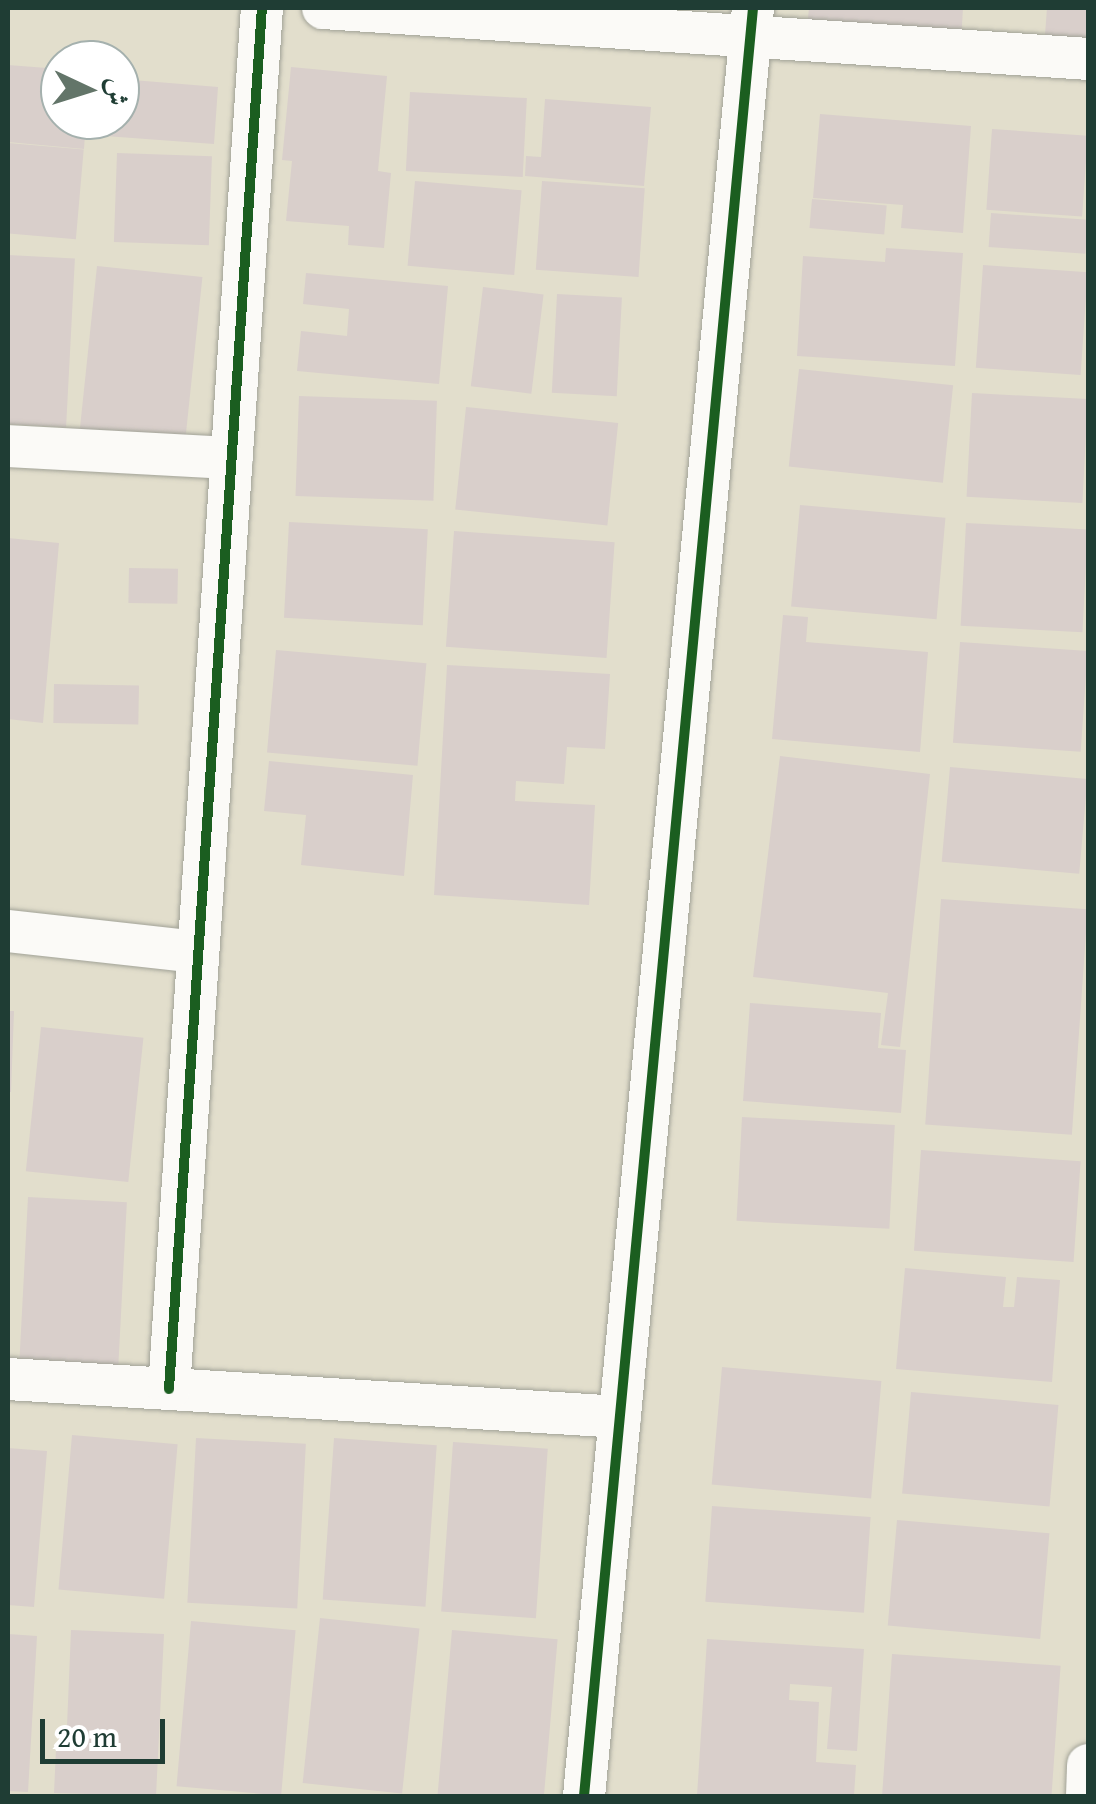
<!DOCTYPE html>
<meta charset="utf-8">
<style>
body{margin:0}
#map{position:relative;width:1096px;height:1804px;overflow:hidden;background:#e2decc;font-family:"Gentium Book Plus",Amiri,serif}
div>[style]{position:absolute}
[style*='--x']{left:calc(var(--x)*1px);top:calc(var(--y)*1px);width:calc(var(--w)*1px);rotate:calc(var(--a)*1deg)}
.building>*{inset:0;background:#d9cfcb;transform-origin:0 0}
.roads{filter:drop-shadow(0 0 2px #a1a297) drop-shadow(0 0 2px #a1a297)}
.minor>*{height:42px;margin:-21px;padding:0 21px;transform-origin:21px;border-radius:21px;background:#fbfaf7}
.cycleway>*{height:10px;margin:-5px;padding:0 5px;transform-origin:5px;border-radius:5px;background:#1b5e20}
span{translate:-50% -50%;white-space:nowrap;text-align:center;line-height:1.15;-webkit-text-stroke:8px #fff;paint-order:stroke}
.frame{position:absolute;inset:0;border:10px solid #1f3d34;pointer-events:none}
.north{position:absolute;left:40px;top:40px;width:100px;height:100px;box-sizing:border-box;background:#fff;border:2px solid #a5b1ae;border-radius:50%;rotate:94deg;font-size:28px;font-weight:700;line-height:40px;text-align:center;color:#1f3d34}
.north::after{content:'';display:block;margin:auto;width:35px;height:45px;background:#637569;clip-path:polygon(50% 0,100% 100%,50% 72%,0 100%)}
.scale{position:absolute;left:40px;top:1719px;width:125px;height:45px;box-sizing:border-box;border:5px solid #1f3d34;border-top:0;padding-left:12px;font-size:30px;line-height:35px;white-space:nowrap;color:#1f3d34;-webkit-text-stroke:8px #fff;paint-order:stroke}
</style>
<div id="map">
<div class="building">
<i style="clip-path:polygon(809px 8px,963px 8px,961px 42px,807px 28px)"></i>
<i style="clip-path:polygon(1047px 8px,1088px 8px,1088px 39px,1045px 35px)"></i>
<i style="clip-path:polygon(8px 65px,60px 69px,60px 120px,86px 120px,84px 149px,8px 142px)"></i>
<i style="clip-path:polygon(291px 67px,387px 76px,378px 171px,391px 173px,384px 248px,348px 245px,349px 226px,286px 221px,292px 161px,282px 160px)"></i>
<i style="clip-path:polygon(120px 79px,218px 87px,214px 144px,105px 136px,106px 120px,120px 120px)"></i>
<i style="left:410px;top:92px;width:117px;height:79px;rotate:3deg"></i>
<i style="clip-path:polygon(545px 99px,651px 107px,644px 186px,525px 176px,526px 156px,541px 157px)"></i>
<i style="clip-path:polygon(820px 114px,971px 126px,963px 233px,901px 228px,903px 205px,813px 198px)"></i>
<i style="left:992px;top:129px;width:96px;height:81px;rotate:4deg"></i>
<i style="left:8px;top:143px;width:76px;height:90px;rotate:5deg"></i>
<i style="left:117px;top:153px;width:95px;height:89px;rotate:2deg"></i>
<i style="left:415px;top:181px;width:107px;height:85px;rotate:5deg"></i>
<i style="left:542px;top:181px;width:103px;height:89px;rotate:4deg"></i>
<i style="left:812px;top:199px;width:75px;height:29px;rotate:5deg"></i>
<i style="left:991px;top:213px;width:97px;height:34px;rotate:4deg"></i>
<i style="clip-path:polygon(886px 248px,963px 253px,955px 366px,797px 356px,803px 256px,885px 262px)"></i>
<i style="left:8px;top:255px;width:67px;height:169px;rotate:3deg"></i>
<i style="left:983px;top:265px;width:105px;height:103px;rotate:4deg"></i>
<i style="left:97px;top:266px;width:106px;height:175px;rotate:6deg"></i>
<i style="clip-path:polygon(306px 273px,448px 286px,439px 384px,297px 371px,301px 331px,347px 336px,349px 309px,303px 304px)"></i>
<i style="left:483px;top:287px;width:61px;height:100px;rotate:7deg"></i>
<i style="left:557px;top:294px;width:65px;height:99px;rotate:3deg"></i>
<i style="left:799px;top:369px;width:155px;height:98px;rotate:6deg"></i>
<i style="left:972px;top:393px;width:116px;height:104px;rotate:3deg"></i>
<i style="left:299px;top:396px;width:138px;height:100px;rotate:2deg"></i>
<i style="left:466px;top:407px;width:153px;height:103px;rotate:6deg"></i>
<i style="left:800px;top:505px;width:146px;height:102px;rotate:5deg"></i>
<i style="left:289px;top:522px;width:139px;height:96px;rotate:3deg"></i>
<i style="left:966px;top:523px;width:122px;height:103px;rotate:3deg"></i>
<i style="left:454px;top:531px;width:161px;height:116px;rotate:4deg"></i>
<i style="clip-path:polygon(8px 538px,59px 543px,43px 723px,8px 719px)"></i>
<i style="left:129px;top:568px;width:49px;height:35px;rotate:1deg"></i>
<i style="clip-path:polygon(783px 615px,808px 617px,806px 642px,928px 652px,920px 752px,772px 739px)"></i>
<i style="left:960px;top:642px;width:128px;height:101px;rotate:4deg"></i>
<i style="left:276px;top:650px;width:151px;height:103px;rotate:5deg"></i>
<i style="clip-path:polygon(447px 665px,610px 674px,605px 749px,567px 747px,564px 784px,516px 781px,515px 801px,595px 805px,589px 905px,434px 895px)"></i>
<i style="left:54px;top:684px;width:85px;height:39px;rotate:1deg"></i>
<i style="clip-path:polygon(780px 756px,930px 774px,900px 1047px,881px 1045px,888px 993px,753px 977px)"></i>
<i style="clip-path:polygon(269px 761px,413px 775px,404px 876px,301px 865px,306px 815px,264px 811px)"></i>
<i style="left:950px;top:767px;width:138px;height:95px;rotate:5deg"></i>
<i style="left:941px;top:899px;width:147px;height:226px;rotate:4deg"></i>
<i style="clip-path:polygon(750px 1003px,881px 1013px,878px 1048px,906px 1050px,901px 1113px,743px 1101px)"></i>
<i style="clip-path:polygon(8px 1011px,14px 1011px,11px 1092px,8px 1092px)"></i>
<i style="left:41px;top:1027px;width:103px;height:145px;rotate:6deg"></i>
<i style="left:742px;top:1117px;width:153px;height:104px;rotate:3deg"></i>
<i style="left:921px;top:1150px;width:160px;height:101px;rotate:4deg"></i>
<i style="left:28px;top:1197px;width:99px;height:167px;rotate:3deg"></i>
<i style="clip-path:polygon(905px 1268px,1006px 1277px,1003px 1307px,1014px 1307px,1017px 1277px,1060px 1280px,1052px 1382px,896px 1369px)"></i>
<i style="left:722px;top:1367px;width:160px;height:118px;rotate:5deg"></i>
<i style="left:911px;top:1392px;width:148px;height:102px;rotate:5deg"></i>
<i style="left:72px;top:1435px;width:106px;height:155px;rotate:5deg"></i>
<i style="left:196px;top:1438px;width:110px;height:165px;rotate:3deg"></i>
<i style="left:334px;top:1438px;width:103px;height:162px;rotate:4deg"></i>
<i style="left:453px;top:1442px;width:95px;height:170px;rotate:4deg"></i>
<i style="clip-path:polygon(8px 1448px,47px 1451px,34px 1607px,8px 1605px)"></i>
<i style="left:712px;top:1506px;width:159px;height:96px;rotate:4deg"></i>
<i style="left:897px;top:1520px;width:153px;height:106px;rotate:5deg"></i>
<i style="left:320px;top:1618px;width:100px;height:166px;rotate:6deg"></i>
<i style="left:191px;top:1621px;width:105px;height:166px;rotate:5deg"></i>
<i style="clip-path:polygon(71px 1630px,164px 1634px,156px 1796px,54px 1793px,56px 1749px,66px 1750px)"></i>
<i style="left:452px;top:1630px;width:106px;height:167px;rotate:5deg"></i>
<i style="clip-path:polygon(8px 1634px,37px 1636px,28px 1792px,8px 1791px)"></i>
<i style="clip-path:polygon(707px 1639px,864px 1649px,857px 1751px,827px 1749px,832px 1687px,790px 1684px,789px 1700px,819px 1702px,816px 1762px,856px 1765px,854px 1796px,697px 1796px)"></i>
<i style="left:892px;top:1654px;width:169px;height:142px;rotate:4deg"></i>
</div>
<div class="roads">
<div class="minor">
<i style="--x:323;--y:8;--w:767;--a:3.81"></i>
<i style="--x:8;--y:446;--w:224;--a:3.1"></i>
<i style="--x:8;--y:931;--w:191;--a:6.3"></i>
<i style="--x:8;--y:1379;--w:613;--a:3.55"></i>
<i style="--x:169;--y:1389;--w:1384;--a:-86.15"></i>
<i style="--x:584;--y:1796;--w:1796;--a:-84.6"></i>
<i style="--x:1087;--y:1796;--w:31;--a:-88"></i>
</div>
</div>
<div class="cycleway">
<i style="--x:169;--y:1389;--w:1384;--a:-86.15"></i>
<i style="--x:584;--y:1796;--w:1796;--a:-84.6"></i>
</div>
<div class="frame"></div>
<div class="north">ش</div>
<div class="scale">20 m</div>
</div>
